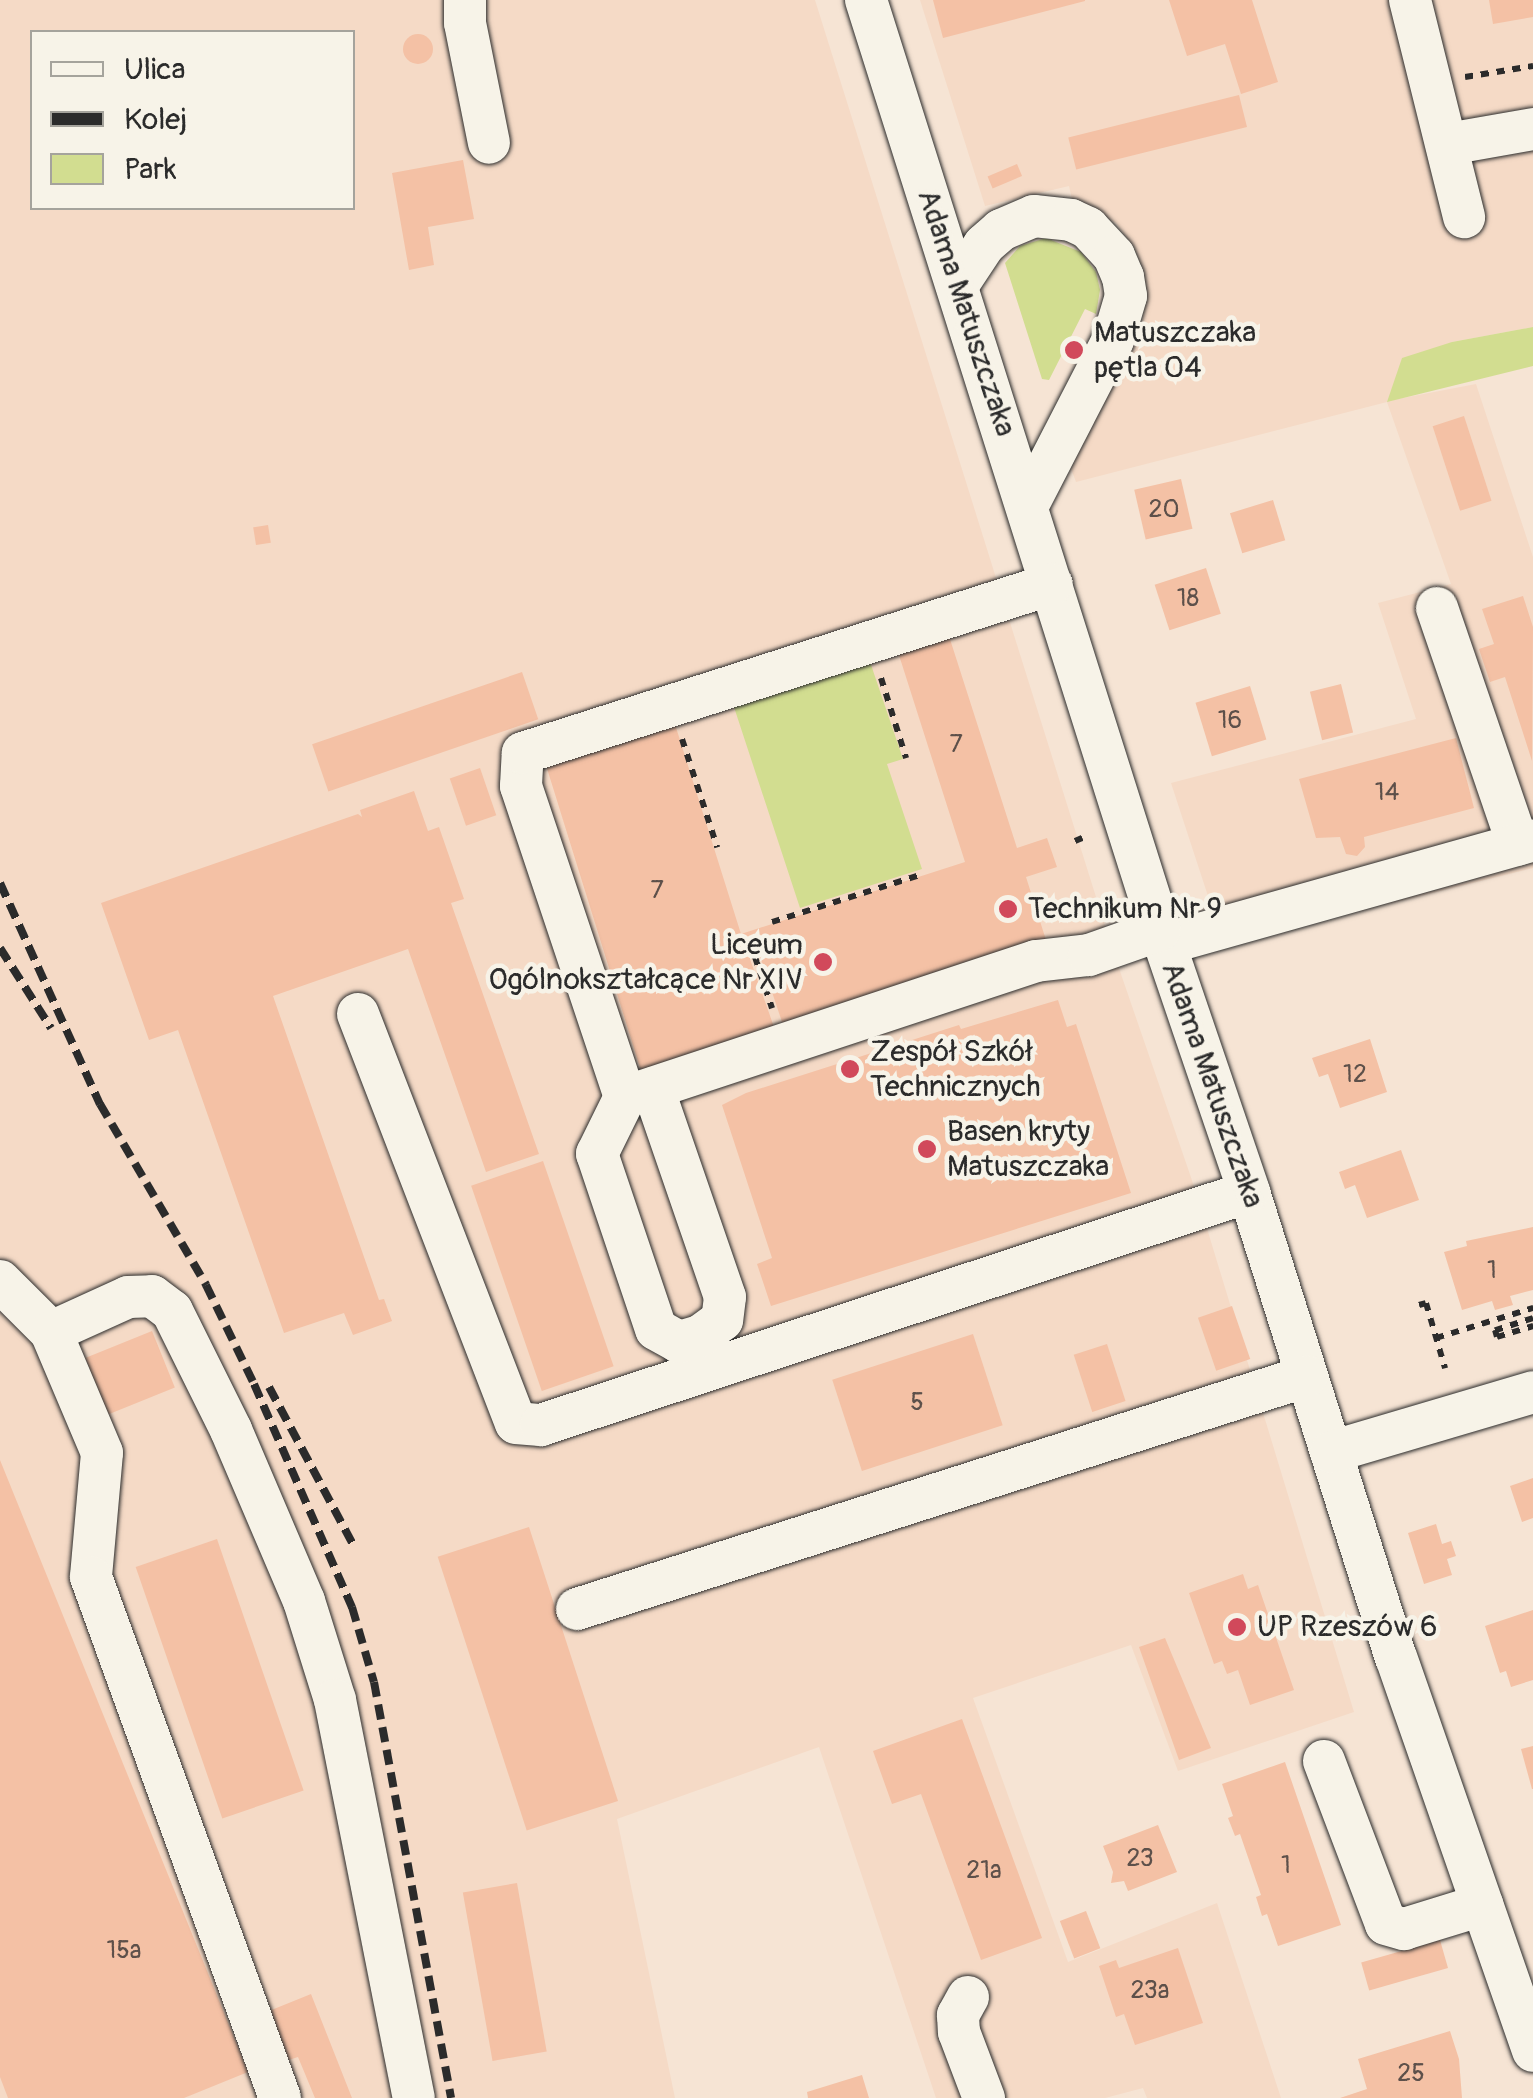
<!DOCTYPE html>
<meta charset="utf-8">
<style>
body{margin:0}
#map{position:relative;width:1533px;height:2098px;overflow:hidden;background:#f6e4d4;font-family:Pangolin,sans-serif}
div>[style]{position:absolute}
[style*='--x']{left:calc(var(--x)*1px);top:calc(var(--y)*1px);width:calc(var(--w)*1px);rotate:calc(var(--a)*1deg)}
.built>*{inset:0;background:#f5dac6}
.green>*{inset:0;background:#d2dd90}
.building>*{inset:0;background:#f4c1a5;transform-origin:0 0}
.round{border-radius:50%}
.path>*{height:6px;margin-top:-3px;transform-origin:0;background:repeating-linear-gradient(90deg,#2b2b2b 0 8px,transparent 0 16px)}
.roads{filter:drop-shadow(0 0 2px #2b2b2b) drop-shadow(0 0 2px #2b2b2b)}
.minor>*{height:42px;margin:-21px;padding:0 21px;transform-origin:21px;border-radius:21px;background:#f7f3e8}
.rail>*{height:8px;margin-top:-4px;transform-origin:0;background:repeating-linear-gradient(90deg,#2b2b2b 0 15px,transparent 0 23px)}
.dots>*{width:28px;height:28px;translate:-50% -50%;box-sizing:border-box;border:5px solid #f7f3e8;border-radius:50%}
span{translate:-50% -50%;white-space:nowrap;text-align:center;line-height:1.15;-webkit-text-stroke:9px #f7f3e8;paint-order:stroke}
.number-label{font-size:25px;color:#5d504a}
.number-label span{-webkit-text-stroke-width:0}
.street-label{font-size:30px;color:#2b2b2b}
.poi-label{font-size:30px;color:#2b2b2b}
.left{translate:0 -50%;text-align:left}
.right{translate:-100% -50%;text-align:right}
.legend{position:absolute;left:30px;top:30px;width:325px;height:180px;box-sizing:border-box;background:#f7f3e8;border:2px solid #a5a39c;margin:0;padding:12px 18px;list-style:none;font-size:30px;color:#2b2b2b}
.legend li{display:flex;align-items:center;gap:20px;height:50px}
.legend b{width:50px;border:2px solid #a5a39c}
</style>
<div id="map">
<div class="built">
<i style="clip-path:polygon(evenodd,0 0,815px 0,1112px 948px,1195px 1189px,1354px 1712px,1178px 1771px,1131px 1645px,973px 1698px,1068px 1962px,1217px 1903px,1281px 2098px,1147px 2098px,1143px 2088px,1105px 2098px,936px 2098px,819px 1747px,617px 1819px,675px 2098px,0 2098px,0 0,32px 32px,352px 32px,352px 208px,32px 208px,32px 32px)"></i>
<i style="clip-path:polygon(920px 0,1533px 0,1533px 327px,1452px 342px,1387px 401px,1476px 384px,1533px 557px,1533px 868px,1224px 945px,1171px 783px,1416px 719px,1378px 603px,1451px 584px,1387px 402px,1076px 482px,1069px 463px,1143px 322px,1141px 266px,1135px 249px,1116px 223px,1072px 199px,1069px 186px,985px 206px)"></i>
</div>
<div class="green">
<i style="clip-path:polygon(1046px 238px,1081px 252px,1096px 272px,1100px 290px,1096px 314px,1085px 309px,1049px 380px,1042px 379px,1005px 263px,1020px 246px)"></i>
<i style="clip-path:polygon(1533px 327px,1533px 366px,1387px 402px,1402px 358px,1452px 342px)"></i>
<i style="clip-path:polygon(867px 653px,903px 759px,887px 764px,922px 869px,800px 908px,731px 698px)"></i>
</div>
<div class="building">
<i style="clip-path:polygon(933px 0,1085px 0,1085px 1px,943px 38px)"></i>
<i style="clip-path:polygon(1169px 0,1252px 0,1278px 82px,1241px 94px,1225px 44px,1187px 56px)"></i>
<i style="clip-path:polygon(1489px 0,1533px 0,1533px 17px,1493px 24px)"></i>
<i class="round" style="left:403px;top:34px;width:30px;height:30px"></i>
<i style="left:1239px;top:95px;width:33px;height:176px;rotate:76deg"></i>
<i style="clip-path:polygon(463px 160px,474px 219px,428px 227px,434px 265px,409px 270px,392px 173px)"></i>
<i style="left:1017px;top:164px;width:13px;height:32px;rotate:67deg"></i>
<i style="left:1464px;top:416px;width:89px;height:33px;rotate:72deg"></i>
<i style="left:1181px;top:479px;width:51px;height:48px;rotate:77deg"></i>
<i style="left:1273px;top:500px;width:42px;height:45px;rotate:73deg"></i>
<i style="left:268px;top:525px;width:18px;height:15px;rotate:81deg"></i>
<i style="left:1206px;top:568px;width:48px;height:54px;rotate:72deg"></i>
<i style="clip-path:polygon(1523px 596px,1533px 627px,1532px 761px,1505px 677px,1490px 682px,1479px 649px,1494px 644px,1482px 609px)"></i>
<i style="clip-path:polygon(949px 636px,1017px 848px,1047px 838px,1057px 867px,1026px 877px,1046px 940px,784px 1028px,760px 956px,750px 959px,774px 1027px,641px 1071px,545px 762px,674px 721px,741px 934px,965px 862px,898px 652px)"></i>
<i style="left:522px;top:672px;width:50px;height:222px;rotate:71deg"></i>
<i style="left:1341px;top:684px;width:50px;height:32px;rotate:76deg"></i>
<i style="left:1250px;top:686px;width:56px;height:57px;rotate:73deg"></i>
<i style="clip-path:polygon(1456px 738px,1474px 808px,1364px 837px,1365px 847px,1357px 856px,1346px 854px,1340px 837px,1316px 838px,1299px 779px)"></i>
<i style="left:480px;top:768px;width:50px;height:32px;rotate:71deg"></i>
<i style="clip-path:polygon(414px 791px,428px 831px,439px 827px,464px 899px,451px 903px,539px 1154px,486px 1172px,408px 949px,273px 996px,379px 1300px,384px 1299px,392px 1321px,353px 1335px,344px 1313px,284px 1333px,178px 1030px,149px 1040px,101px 903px,358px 814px,362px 817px,360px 810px)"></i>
<i style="clip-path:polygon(1058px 1000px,1067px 1027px,1076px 1024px,1131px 1193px,771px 1306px,757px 1264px,772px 1258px,722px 1105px,746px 1093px,959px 1025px,961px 1029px)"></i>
<i style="clip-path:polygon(1370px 1039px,1387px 1092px,1340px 1108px,1328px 1074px,1319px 1077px,1312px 1058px)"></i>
<i style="clip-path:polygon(1401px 1150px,1419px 1200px,1367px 1218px,1355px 1185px,1345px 1189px,1339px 1172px)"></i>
<i style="left:543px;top:1161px;width:217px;height:76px;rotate:71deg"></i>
<i style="clip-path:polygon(1533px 1227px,1533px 1290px,1510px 1296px,1513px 1305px,1495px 1310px,1492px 1301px,1462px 1310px,1444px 1252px,1467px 1246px,1466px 1241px)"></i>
<i style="left:1232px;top:1306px;width:56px;height:36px;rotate:71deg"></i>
<i style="left:152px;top:1331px;width:61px;height:72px;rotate:68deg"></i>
<i style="left:973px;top:1334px;width:96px;height:148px;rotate:72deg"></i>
<i style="left:1107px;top:1344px;width:60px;height:35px;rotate:72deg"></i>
<i style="clip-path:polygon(0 1460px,248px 2072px,184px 2098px,8px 2098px,0 2077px)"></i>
<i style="clip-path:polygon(1533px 1478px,1533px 1518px,1522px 1522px,1510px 1486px)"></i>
<i style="clip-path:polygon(1436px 1524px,1442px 1544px,1451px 1541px,1456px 1556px,1447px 1559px,1452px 1575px,1424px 1584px,1408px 1533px)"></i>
<i style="left:529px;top:1527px;width:288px;height:96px;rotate:72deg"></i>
<i style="left:217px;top:1539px;width:266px;height:86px;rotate:71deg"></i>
<i style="clip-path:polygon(1243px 1574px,1248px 1589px,1258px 1585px,1294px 1690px,1250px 1705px,1238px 1670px,1227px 1674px,1222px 1661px,1214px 1664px,1189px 1593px)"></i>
<i style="clip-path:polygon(1533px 1610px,1533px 1680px,1511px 1687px,1506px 1671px,1500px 1673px,1485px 1626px)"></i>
<i style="clip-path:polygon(1165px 1638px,1211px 1748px,1179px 1760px,1139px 1647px)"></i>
<i style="clip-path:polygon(962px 1719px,1042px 1938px,981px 1960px,921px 1794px,892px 1804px,873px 1751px)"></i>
<i style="clip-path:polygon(1533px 1746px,1533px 1789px,1532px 1789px,1521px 1749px)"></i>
<i style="clip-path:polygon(1285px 1762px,1341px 1925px,1278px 1946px,1267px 1914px,1262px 1916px,1256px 1897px,1261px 1895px,1240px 1834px,1235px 1836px,1228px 1818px,1233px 1816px,1222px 1784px)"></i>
<i style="clip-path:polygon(1158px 1825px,1177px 1872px,1128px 1891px,1124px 1881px,1111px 1883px,1113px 1872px,1103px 1846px)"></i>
<i style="left:517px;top:1883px;width:171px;height:55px;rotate:80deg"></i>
<i style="left:1086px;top:1911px;width:40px;height:28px;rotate:69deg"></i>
<i style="left:1440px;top:1940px;width:29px;height:82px;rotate:74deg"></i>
<i style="clip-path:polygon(1178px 1948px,1203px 2023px,1135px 2045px,1124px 2014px,1116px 2017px,1099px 1966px,1116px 1960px,1119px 1968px)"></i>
<i style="clip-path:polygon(311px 1994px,352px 2098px,315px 2098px,298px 2057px,289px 2060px,269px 2011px)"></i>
<i style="clip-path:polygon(1450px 2031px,1459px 2059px,1462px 2098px,1340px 2098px,1367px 2089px,1358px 2059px)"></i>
<i style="clip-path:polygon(862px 2075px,869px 2098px,808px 2098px,807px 2092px)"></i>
</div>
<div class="path">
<i style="--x:1465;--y:77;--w:69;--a:-9.2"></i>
<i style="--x:881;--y:678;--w:84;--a:72.6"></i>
<i style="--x:682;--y:739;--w:114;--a:72"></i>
<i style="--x:1075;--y:841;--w:8;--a:-23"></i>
<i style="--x:772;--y:922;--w:158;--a:-17.6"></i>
<i style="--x:755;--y:957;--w:54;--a:71.6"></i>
<i style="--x:1419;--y:1305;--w:7;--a:-16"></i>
<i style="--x:1426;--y:1303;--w:68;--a:73.7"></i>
<i style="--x:1533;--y:1318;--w:40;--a:162"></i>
<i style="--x:1495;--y:1330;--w:7;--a:74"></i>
<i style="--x:1497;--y:1337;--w:38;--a:-17"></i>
<i style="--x:1436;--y:1338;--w:102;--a:-17.2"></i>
</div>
<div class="roads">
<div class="minor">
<i style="--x:465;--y:0;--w:23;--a:90"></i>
<i style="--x:465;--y:23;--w:122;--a:78.7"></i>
<i style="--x:866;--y:0;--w:975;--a:72.46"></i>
<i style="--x:1160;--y:930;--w:277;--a:71.2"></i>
<i style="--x:1249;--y:1192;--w:488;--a:72.5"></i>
<i style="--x:1396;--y:1657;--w:417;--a:70.8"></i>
<i style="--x:1410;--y:0;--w:224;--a:76"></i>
<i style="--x:1448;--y:144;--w:86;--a:-10"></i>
<i style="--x:957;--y:286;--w:49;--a:-56.6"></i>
<i style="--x:984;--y:245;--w:23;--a:-41"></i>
<i style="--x:1001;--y:230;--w:36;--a:-23"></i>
<i style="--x:1034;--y:216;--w:37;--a:6"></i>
<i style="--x:1071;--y:220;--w:19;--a:25"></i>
<i style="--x:1088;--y:228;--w:38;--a:47"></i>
<i style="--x:1114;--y:256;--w:23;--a:67"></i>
<i style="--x:1123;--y:277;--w:19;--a:81"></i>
<i style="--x:1126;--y:296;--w:46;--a:106.5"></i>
<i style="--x:1113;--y:340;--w:186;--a:117.3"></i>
<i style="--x:1437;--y:608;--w:250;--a:71.1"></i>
<i style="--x:1164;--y:944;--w:383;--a:-15.7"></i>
<i style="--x:358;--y:1014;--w:438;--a:68.9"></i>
<i style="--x:516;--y:1423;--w:25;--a:5"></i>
<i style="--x:541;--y:1425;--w:745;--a:-18.22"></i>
<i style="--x:653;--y:1088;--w:221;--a:71"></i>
<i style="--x:725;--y:1297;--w:23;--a:97"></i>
<i style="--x:722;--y:1320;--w:27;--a:144"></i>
<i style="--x:700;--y:1336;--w:22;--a:164"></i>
<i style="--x:679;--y:1342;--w:26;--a:-151"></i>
<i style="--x:656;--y:1329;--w:185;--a:-108.6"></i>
<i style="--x:597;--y:1154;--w:64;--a:-63.8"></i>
<i style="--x:625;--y:1097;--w:433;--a:-18.3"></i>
<i style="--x:1036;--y:961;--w:53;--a:-6.5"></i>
<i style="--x:1089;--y:955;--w:75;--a:-19.4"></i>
<i style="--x:625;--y:1097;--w:328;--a:-108.5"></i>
<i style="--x:521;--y:786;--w:33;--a:-87"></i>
<i style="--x:523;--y:753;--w:555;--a:-17.72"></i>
<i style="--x:0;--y:1281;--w:72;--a:45"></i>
<i style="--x:51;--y:1332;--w:131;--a:67.1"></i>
<i style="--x:102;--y:1453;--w:124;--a:95.1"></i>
<i style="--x:91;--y:1577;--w:554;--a:70.06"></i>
<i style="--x:51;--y:1332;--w:85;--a:-24.4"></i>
<i style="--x:128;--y:1297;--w:24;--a:-2"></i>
<i style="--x:152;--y:1296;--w:25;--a:37"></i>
<i style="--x:172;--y:1311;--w:133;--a:63.6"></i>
<i style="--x:231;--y:1430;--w:186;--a:66.9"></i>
<i style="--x:304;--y:1601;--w:104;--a:72.6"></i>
<i style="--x:335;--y:1700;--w:406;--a:78.8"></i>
<i style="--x:1331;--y:1452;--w:211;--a:-16.5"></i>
<i style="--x:577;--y:1609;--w:766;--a:-17.7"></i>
<i style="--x:1324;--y:1761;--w:174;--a:69.2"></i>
<i style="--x:1386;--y:1924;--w:19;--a:16"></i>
<i style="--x:1404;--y:1929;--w:82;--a:-17.1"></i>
<i style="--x:968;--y:1997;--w:21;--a:119"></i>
<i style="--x:958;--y:2015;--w:17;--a:87"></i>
<i style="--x:959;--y:2032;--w:71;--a:69.3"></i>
</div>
</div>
<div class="rail">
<i style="--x:0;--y:883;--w:243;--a:65.7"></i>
<i style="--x:100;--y:1104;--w:210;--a:59.6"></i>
<i style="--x:206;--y:1285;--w:110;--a:64.1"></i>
<i style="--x:254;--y:1384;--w:244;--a:66.3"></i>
<i style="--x:352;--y:1607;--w:78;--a:73.7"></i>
<i style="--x:374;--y:1682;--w:423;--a:79.5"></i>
<i style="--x:0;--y:948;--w:95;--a:57.5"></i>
<i style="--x:269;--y:1387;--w:178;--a:61.9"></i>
</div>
<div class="dots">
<i style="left:1074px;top:350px;background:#d1495b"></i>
<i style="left:1008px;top:909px;background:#d1495b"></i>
<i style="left:823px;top:962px;background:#d1495b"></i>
<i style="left:850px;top:1069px;background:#d1495b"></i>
<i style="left:927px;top:1149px;background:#d1495b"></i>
<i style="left:1237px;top:1627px;background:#d1495b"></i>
</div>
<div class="number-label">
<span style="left:1164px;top:510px">20</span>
<span style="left:1188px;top:599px">18</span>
<span style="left:1230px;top:721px">16</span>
<span style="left:956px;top:745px">7</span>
<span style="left:1387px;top:793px">14</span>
<span style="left:657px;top:891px">7</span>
<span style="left:1355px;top:1075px">12</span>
<span style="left:1492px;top:1271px">1</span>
<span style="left:917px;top:1403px">5</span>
<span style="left:1140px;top:1859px">23</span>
<span style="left:1286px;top:1866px">1</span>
<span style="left:984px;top:1871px">21a</span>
<span style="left:124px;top:1951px">15a</span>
<span style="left:1150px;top:1991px">23a</span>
<span style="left:1411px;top:2074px">25</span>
</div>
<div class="street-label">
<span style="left:966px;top:313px;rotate:72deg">Adama Matuszczaka</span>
<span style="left:1212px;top:1085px;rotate:71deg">Adama Matuszczaka</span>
</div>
<div class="poi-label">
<span class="left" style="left:1094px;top:350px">Matuszczaka<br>pętla 04</span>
<span class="left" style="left:1028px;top:909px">Technikum Nr 9</span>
<span class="right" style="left:803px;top:962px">Liceum<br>Ogólnokształcące Nr XIV</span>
<span class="left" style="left:870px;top:1069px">Zespół Szkół<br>Technicznych</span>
<span class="left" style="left:947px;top:1149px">Basen kryty<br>Matuszczaka</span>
<span class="left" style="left:1257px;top:1627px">UP Rzeszów 6</span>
</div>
<ul class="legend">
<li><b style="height:12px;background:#f7f3e8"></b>Ulica</li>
<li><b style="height:12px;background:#2b2b2b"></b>Kolej</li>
<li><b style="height:28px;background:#d2dd90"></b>Park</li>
</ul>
</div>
